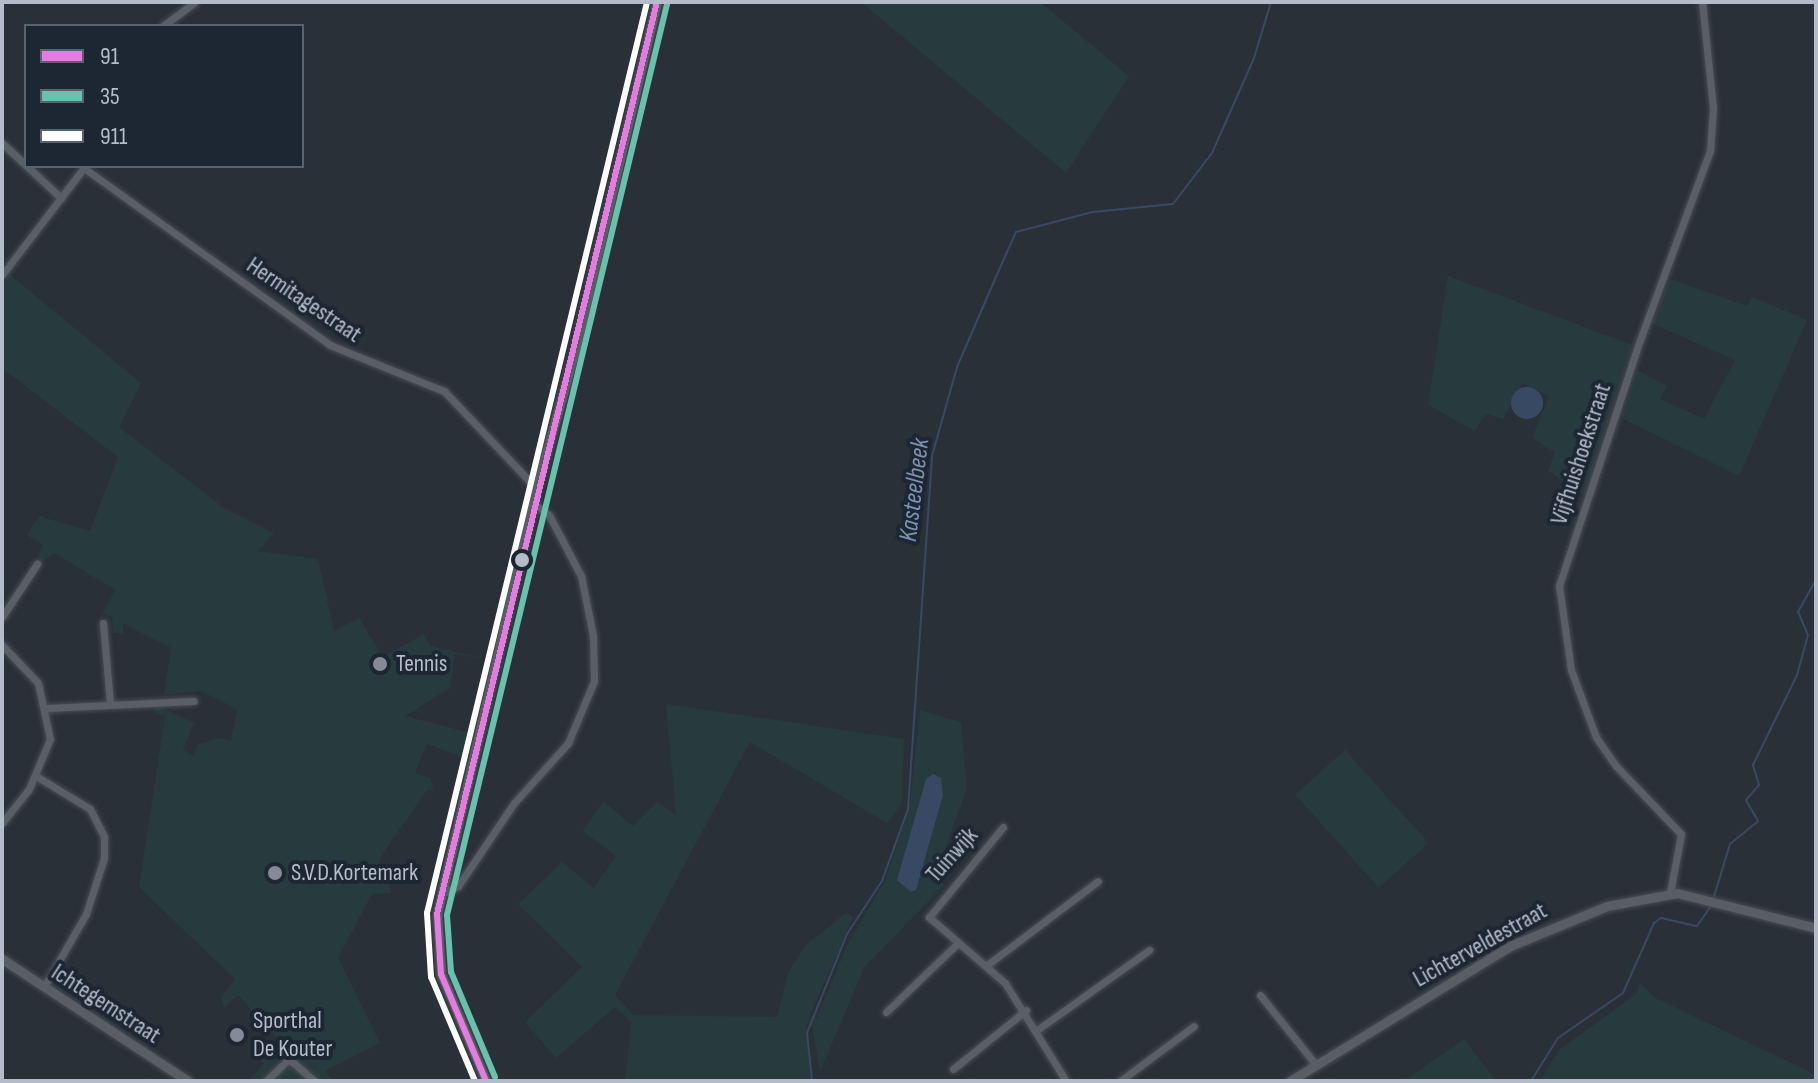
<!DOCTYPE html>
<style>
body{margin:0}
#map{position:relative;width:1818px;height:1083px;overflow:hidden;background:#2a3038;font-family:"Sofia Sans Condensed",sans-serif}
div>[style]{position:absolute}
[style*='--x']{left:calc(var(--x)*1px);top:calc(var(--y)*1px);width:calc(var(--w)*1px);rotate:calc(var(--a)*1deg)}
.green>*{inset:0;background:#273a3e;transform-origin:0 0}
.water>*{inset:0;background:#384963}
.round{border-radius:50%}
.stream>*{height:2px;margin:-1px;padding:0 1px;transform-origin:1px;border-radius:1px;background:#384963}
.roads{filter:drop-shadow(0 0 2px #484c53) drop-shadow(0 0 2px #484c53)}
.street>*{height:7px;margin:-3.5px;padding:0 3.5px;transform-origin:3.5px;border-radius:3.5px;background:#5a5e66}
.secondary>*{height:9px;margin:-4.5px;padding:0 4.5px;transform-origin:4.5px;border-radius:4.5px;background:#595d64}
.bus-1>*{height:6px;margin:-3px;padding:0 3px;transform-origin:3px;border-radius:3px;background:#e57be0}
.bus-2>*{height:6px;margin:-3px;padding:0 3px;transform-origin:3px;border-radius:3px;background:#69c0ac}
.bus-3>*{height:6px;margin:-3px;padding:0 3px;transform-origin:3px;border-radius:3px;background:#fff}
.dots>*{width:22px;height:22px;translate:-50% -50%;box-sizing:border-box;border:4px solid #1d2633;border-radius:50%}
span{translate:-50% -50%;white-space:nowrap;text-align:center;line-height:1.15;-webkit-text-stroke:8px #1d2633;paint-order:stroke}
.street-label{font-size:24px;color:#b4bcc9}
.poi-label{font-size:24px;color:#b4bcc9}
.left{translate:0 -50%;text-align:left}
.water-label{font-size:26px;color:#7c92b1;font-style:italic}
.frame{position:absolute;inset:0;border:4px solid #b4bcc9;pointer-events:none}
.legend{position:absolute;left:24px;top:24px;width:280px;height:144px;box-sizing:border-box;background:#1d2633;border:2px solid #59626f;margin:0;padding:10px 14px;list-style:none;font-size:24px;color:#b4bcc9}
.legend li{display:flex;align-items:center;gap:16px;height:40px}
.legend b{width:40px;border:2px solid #59626f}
</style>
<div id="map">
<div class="green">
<i style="clip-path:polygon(861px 2px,1040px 2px,1129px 76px,1066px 173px)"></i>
<i style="clip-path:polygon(9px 274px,141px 383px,119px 427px,224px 508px,274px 533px,258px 551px,318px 559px,334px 631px,359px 618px,383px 657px,424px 634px,430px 646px,487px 659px,455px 654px,450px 688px,405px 716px,471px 733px,464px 758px,427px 744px,415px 773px,430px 778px,434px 791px,427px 790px,382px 855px,377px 870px,386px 872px,391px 893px,372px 894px,338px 958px,380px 1043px,325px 1071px,334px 1081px,248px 1081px,264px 1064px,260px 1060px,281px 1043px,238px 995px,224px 1008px,221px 998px,235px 979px,139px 887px,165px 716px,154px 714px,156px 705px,194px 723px,183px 750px,194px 756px,198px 744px,220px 738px,231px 741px,237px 709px,201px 691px,164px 695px,171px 648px,123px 623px,123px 633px,113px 633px,112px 617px,102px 614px,116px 590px,54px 553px,42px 562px,37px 556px,43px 545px,27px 535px,39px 516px,90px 531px,118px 457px,2px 368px,2px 288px)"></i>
<i style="clip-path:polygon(1448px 276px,1632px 345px,1585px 495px,1548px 471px,1555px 452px,1532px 438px,1549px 396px,1523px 383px,1503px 419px,1486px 414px,1475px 431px,1428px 405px)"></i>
<i style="clip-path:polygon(1670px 279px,1747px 306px,1752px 297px,1807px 320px,1739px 476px,1622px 418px,1637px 370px,1667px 386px,1660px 399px,1704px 419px,1735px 360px,1652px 323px)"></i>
<i style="clip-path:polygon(666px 704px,904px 739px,902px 803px,887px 823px,750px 742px,615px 995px,633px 1015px,777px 1017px,788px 973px,805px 946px,847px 912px,853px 918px,810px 1015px,817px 1018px,847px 946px,885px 881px,910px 803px,920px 710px,961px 722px,967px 788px,935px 876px,945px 885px,865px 966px,820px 1072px,812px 1027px,806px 1024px,811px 1081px,625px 1081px,631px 1022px,615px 1007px,556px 1058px,525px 1022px,582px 967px,518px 904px,562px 862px,594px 888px,616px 856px,583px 831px,603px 801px,633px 826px,657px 802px,676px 815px)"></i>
<i style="left:1345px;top:750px;width:125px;height:67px;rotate:48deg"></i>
<i style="clip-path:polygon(1640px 983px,1655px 998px,1816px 1075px,1816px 1081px,1540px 1081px,1559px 1050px,1636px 994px)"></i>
<i style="clip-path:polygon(1464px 1039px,1496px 1081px,1404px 1081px)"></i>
</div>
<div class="water">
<i class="round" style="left:1511px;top:387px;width:32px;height:32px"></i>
<i style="clip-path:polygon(933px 774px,941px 778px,943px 795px,916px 890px,911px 892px,897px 880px,926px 779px)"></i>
</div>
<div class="stream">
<i style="--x:1713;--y:900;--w:59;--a:-73.1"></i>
<i style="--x:1730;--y:844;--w:36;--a:-39"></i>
<i style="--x:1758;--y:821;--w:24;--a:-120"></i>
<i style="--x:1746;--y:800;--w:20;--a:-49"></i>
<i style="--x:1759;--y:785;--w:21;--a:-107"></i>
<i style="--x:1753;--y:765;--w:100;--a:-63.9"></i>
<i style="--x:1797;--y:675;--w:41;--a:-74.6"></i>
<i style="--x:1808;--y:635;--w:25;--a:-113"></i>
<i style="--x:1798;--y:612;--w:38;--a:-61"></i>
<i style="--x:812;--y:1081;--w:48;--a:-95.9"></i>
<i style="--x:807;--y:1033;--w:107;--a:-68"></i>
<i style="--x:847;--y:934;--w:64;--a:-56.6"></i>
<i style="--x:882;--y:881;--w:77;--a:-70.1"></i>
<i style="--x:908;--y:809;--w:354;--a:-86.1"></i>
<i style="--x:932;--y:456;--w:92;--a:-74.3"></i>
<i style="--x:957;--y:367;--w:106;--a:-66.6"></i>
<i style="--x:999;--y:270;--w:42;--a:-65.9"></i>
<i style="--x:1016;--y:232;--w:80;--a:-14.6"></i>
<i style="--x:1093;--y:212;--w:80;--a:-5.7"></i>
<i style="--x:1173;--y:204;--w:64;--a:-52.6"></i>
<i style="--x:1212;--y:153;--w:104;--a:-66.1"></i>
<i style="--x:1254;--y:58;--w:59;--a:-73.1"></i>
<i style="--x:1531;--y:1081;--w:51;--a:-57.9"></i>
<i style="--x:1558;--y:1038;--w:79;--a:-34.7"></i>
<i style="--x:1623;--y:993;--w:77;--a:-66.1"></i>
<i style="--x:1654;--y:923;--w:9;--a:-36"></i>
<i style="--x:1661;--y:918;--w:37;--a:13"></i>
<i style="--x:1697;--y:926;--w:24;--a:-55"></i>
</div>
<div class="roads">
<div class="street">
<i style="--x:163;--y:26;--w:40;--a:-37"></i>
<i style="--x:2;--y:143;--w:81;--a:43"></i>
<i style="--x:84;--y:168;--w:303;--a:35.7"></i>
<i style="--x:330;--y:345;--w:123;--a:22"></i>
<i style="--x:444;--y:391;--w:134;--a:46.5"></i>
<i style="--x:2;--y:275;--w:137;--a:-52.7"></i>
<i style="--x:2;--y:617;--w:64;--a:-56.6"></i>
<i style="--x:103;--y:623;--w:80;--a:85"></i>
<i style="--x:2;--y:645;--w:52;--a:46.5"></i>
<i style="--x:38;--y:683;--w:57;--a:77.9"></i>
<i style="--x:50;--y:739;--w:54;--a:112.8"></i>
<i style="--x:29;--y:789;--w:43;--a:128.5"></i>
<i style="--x:46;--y:708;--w:148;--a:-2.7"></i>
<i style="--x:36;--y:776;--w:63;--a:31.4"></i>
<i style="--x:90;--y:809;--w:31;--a:63"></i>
<i style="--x:104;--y:837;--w:21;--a:90"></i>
<i style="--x:104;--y:858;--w:59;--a:107.8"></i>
<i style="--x:86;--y:914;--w:84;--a:119.9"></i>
<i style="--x:1003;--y:827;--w:117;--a:129.4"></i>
<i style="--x:929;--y:917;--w:101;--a:41"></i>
<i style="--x:1005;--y:983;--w:115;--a:58.1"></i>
<i style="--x:1670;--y:893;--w:60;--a:-79.4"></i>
<i style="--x:1681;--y:834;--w:94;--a:-133.7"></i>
<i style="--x:1616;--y:766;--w:35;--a:-125"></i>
<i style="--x:1596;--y:737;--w:72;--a:-110.5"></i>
<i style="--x:1571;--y:670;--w:85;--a:-98.1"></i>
<i style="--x:1559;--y:586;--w:259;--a:-71.8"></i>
<i style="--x:1640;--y:340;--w:202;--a:-69.7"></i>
<i style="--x:1710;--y:151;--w:43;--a:-86"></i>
<i style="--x:1713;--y:108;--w:107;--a:-95.9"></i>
<i style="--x:441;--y:894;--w:19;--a:-25"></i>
<i style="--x:458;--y:886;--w:100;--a:-56"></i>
<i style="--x:514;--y:803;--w:81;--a:-48"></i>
<i style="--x:568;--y:743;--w:67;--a:-67.2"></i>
<i style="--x:594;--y:681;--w:45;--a:-91.3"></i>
<i style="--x:593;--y:636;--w:61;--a:-101.3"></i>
<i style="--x:581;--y:576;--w:69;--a:-117.7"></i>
<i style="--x:549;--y:515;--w:20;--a:-143"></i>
<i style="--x:987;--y:965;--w:139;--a:-37.1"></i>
<i style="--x:1260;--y:995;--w:90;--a:51.3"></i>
<i style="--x:886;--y:1012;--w:100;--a:-43.8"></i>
<i style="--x:1037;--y:1030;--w:138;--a:-35.5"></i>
<i style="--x:953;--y:1069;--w:94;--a:-38.9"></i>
<i style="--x:266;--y:1081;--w:32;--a:-44"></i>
<i style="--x:289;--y:1059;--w:33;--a:41"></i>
<i style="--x:1120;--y:1081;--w:92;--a:-36.6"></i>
</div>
<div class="secondary">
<i style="--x:2;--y:959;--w:222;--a:33.3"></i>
<i style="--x:486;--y:1081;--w:116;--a:-112.8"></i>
<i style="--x:441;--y:974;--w:60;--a:-93.8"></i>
<i style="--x:437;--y:914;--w:437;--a:-76.9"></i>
<i style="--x:536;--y:488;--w:138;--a:-74.1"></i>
<i style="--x:574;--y:355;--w:363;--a:-76.8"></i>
<i style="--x:1290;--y:1081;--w:258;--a:-31.5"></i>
<i style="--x:1510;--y:946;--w:105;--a:-22.4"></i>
<i style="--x:1607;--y:906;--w:71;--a:-10.5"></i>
<i style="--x:1677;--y:893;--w:143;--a:14.1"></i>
</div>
</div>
<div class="bus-1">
<i style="--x:486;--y:1081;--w:116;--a:-112.8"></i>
<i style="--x:441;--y:974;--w:60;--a:-93.8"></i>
<i style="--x:437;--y:914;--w:938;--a:-76.44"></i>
</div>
<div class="bus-2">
<i style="--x:495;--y:1077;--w:114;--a:-112.7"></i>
<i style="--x:451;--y:972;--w:57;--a:-94"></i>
<i style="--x:447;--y:915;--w:937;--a:-76.42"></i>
</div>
<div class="bus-3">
<i style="--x:475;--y:1081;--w:113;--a:-112.9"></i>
<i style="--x:431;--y:977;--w:64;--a:-93.6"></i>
<i style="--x:427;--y:913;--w:937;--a:-76.42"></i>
</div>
<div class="dots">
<i style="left:522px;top:560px;background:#b4bcc9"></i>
<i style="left:380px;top:664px;background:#848b96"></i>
<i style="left:275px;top:873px;background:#848b96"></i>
<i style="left:237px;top:1035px;background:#848b96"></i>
</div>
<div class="street-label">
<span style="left:304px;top:300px;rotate:34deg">Hermitagestraat</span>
<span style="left:1581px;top:454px;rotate:-72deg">Vijfhuishoekstraat</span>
<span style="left:952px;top:855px;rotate:-48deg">Tuinwijk</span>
<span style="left:1480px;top:945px;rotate:-29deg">Lichterveldestraat</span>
<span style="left:106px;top:1004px;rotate:33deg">Ichtegemstraat</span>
</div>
<div class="poi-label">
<span class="left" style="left:396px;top:664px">Tennis</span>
<span class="left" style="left:291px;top:873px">S.V.D.Kortemark</span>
<span class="left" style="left:253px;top:1035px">Sporthal<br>De Kouter</span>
</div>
<div class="water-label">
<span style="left:915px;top:490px;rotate:-83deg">Kasteelbeek</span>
</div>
<div class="frame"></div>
<ul class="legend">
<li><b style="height:10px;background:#e57be0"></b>91</li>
<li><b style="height:10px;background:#69c0ac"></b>35</li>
<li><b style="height:10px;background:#fff"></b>911</li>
</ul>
</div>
